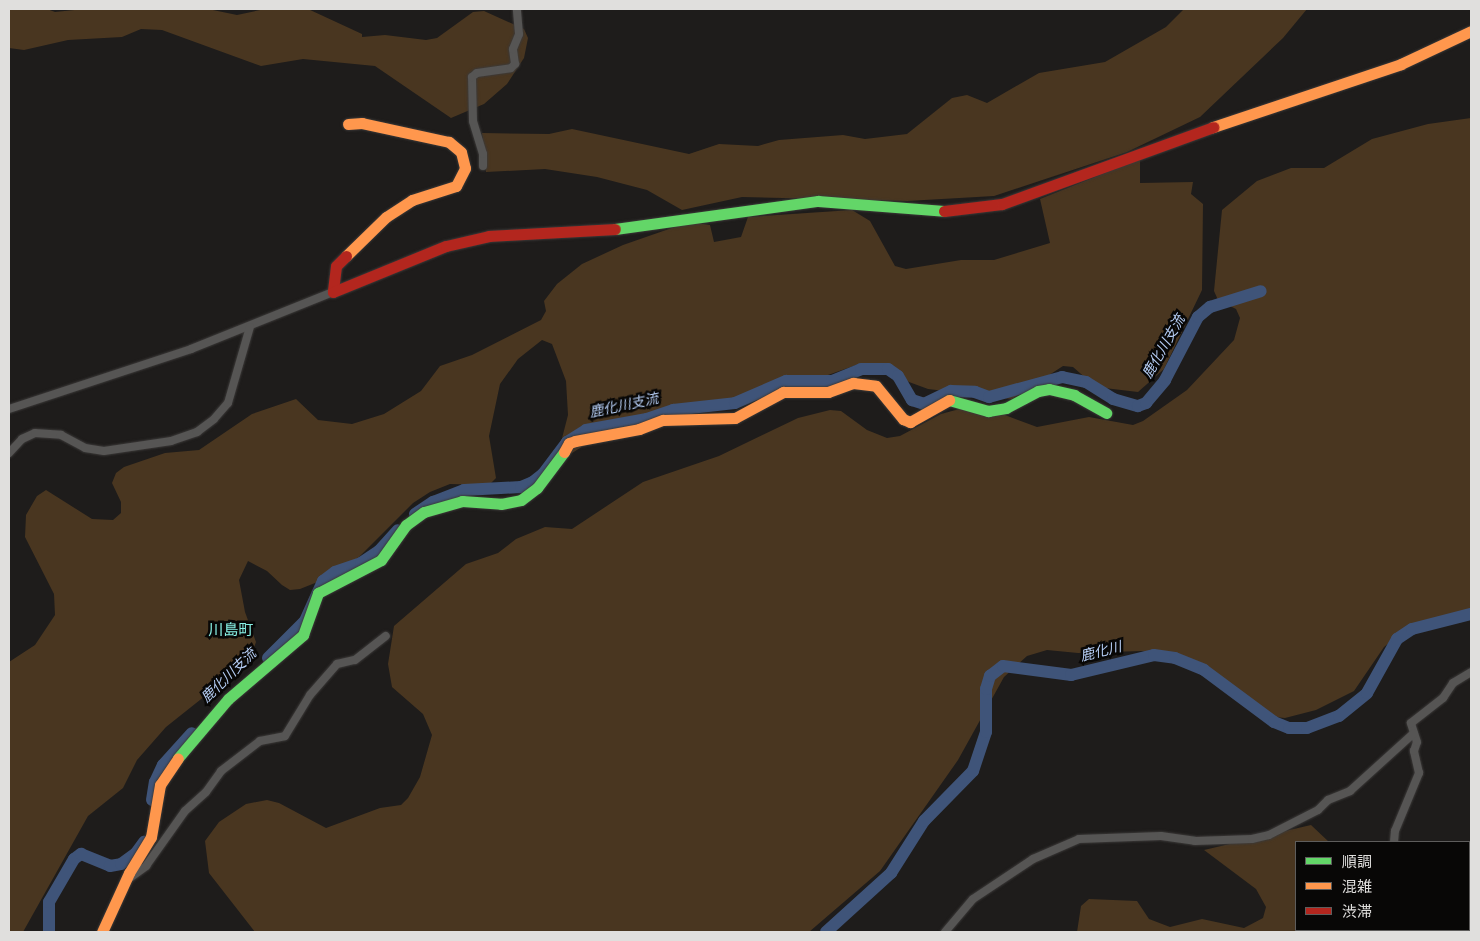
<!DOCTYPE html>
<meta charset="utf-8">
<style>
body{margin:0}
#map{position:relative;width:1480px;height:941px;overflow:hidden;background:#1e1c1b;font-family:Signika,"Noto Sans JP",sans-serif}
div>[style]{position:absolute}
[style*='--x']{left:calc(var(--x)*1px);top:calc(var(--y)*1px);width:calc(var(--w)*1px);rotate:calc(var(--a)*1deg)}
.green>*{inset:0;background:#493620}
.river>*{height:12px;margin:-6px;padding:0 6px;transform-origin:6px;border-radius:6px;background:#3f5479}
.roads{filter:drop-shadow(0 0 1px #3b3938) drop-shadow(0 0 1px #3b3938)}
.street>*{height:8px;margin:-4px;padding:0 4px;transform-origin:4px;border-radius:4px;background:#565554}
.fast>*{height:11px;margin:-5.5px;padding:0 5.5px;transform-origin:5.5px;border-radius:5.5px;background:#63d668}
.slow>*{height:11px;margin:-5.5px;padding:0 5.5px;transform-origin:5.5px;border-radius:5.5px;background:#ff974d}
.jam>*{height:11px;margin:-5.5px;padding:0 5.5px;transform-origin:5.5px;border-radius:5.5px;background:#b3261e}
span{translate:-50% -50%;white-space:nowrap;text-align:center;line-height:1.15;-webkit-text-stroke:5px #080706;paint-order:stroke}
.water-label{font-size:14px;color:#b6cef5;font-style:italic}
.quarter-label{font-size:15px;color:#88f1e5}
.frame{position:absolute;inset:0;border:10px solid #e0dfdd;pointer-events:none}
.legend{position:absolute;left:1295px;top:841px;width:175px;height:90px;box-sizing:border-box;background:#080706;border:1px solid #5e5d5c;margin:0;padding:6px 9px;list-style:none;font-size:15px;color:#e0dfdd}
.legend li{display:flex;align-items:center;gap:10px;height:25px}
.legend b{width:25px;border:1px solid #5e5d5c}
</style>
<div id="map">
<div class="green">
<i style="clip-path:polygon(9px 9px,47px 9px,55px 12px,84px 9px,208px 9px,237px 15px,265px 9px,308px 9px,362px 34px,362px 37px,385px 35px,426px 40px,437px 38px,473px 12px,484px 11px,524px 29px,528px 38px,524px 58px,507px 84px,484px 104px,451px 118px,375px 66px,303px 59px,261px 66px,162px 30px,141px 29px,122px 37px,68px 40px,24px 50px,9px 48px)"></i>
<i style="clip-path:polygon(1184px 9px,1307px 9px,1283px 38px,1200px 117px,1127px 152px,994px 196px,907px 201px,742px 197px,682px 210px,647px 190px,597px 177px,545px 169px,486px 172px,482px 133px,549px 134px,572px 129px,689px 154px,719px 144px,758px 146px,779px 140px,843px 135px,865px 139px,907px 134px,952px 98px,967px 95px,987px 103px,1039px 73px,1105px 62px,1166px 27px)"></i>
<i style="clip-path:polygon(1471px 118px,1471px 616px,1463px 622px,1421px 627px,1400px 634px,1384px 647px,1354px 691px,1316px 710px,1285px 718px,1264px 716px,1249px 702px,1174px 658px,1142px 651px,1078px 653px,1047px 650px,1027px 656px,1004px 677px,958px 760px,880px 871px,809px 932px,255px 932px,209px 873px,205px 841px,219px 822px,246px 804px,267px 800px,279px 803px,326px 828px,380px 808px,401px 805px,408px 798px,420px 777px,432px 735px,423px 714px,392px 687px,388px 664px,394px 626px,466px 564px,498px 553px,516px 539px,545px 527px,572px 529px,643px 482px,719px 456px,798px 418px,830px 410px,841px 411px,867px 430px,887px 438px,900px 436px,941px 414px,963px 408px,997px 412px,1037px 427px,1089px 417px,1133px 425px,1143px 421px,1187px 390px,1234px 340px,1240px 318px,1236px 309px,1218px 300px,1214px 291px,1222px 210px,1257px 181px,1291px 168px,1324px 168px,1372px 139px,1428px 124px)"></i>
<i style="clip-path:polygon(1140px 159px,1140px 183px,1193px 182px,1191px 194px,1203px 204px,1202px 290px,1164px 369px,1138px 392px,1096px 387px,1073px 367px,1063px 366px,1012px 399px,928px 389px,909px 382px,883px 365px,862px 363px,757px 400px,672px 405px,609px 430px,564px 458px,553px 456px,560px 446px,568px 415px,566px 381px,552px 344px,542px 340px,518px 359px,500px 384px,489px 436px,496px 478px,489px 485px,450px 484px,430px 492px,413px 503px,359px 557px,330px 577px,300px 589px,290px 590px,282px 585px,267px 571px,248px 561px,239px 580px,245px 612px,256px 642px,249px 661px,166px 727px,137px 760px,123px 788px,88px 816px,23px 932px,9px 932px,9px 662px,35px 645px,55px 615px,54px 594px,25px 537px,26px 515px,37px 496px,46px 490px,92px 519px,113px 520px,121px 513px,121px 502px,112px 483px,116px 473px,124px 467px,165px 453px,199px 450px,252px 414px,296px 399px,318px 420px,352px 424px,384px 414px,421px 391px,440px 366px,472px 355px,541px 320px,546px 311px,544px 301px,557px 284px,582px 264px,623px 245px,689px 222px,710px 225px,714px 242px,741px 237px,748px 217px,852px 210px,870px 221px,895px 266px,906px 269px,961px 260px,994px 260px,1050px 243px,1040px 199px)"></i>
<i style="clip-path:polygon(1311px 825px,1329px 842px,1296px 842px,1296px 930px,1312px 930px,1309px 932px,1077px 932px,1081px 906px,1089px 899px,1137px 901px,1149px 919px,1170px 927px,1202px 919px,1244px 928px,1263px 918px,1266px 907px,1256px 889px,1204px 850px)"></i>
</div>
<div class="river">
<i style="--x:415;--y:514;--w:22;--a:-34"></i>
<i style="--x:433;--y:502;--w:33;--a:-21"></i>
<i style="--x:464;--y:490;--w:57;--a:-3"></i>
<i style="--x:521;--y:487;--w:13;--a:-23"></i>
<i style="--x:533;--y:482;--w:13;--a:-39"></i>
<i style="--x:543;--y:474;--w:40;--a:-53"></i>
<i style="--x:567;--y:442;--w:22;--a:-32"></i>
<i style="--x:586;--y:430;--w:62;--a:-10.2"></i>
<i style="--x:647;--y:419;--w:28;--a:-19"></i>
<i style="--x:673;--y:410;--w:62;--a:-6.4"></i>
<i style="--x:735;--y:403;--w:56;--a:-23.3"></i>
<i style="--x:786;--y:381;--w:46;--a:0"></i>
<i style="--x:832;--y:381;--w:31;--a:-22"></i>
<i style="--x:861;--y:369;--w:27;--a:0"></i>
<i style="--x:888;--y:369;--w:12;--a:35"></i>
<i style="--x:898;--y:376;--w:28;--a:60"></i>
<i style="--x:912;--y:400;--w:13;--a:18"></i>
<i style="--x:924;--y:404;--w:30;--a:-26"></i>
<i style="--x:951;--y:391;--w:24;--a:2"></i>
<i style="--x:975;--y:392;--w:15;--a:20"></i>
<i style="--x:989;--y:397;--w:76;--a:-15.3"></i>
<i style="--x:1062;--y:377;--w:25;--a:12"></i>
<i style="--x:1086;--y:382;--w:32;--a:32"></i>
<i style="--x:1113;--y:399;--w:26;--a:16"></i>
<i style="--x:1138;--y:406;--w:9;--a:-21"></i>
<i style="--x:1146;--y:403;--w:30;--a:-50"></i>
<i style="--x:1165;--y:380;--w:71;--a:-62.4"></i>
<i style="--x:1198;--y:317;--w:16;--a:-40"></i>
<i style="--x:1210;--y:307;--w:53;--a:-17.4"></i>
<i style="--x:268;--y:658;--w:52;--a:-45"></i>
<i style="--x:305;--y:621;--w:44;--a:-65.8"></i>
<i style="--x:323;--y:581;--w:15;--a:-37"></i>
<i style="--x:335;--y:572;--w:28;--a:-19"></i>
<i style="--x:361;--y:563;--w:22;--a:-34"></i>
<i style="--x:379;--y:551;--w:28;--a:-48"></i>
<i style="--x:152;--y:800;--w:18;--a:-81"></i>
<i style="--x:155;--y:782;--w:19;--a:-65"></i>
<i style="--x:163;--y:765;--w:43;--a:-47.8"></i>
<i style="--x:49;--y:932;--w:30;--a:-90"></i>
<i style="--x:49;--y:902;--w:50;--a:-59.8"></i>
<i style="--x:74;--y:859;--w:9;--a:-36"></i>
<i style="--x:81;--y:854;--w:31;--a:22"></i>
<i style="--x:110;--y:866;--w:11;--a:-10"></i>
<i style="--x:121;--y:864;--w:19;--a:-36"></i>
<i style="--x:136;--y:853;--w:14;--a:-54"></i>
<i style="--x:826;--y:932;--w:88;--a:-42.2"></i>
<i style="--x:891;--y:873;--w:62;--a:-57.6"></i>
<i style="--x:924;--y:821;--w:70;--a:-45.6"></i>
<i style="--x:973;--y:771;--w:41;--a:-71.6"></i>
<i style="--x:986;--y:732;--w:43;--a:-90"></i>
<i style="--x:986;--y:689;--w:14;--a:-73"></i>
<i style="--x:990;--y:676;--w:16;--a:-38"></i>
<i style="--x:1003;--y:666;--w:69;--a:7.5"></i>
<i style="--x:1071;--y:675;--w:85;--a:-13.5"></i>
<i style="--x:1154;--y:655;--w:21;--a:8"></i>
<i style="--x:1175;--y:658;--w:31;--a:22"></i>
<i style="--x:1204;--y:670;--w:87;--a:36.6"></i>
<i style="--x:1274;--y:722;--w:16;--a:22"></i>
<i style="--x:1289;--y:728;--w:18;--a:0"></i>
<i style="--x:1307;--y:728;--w:34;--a:-21"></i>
<i style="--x:1339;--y:716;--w:36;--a:-39"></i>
<i style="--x:1367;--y:693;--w:62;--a:-60.9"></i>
<i style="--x:1397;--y:639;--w:18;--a:-34"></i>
<i style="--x:1412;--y:629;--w:61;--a:-14.3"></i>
</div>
<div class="roads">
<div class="street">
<i style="--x:483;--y:166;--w:12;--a:-90"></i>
<i style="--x:483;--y:154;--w:34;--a:-107"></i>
<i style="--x:473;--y:121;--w:44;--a:-91.3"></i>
<i style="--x:472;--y:77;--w:6;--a:-39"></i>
<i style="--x:477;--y:73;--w:34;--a:-8"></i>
<i style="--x:511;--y:68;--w:6;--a:-45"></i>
<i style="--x:515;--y:64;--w:15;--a:-98"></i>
<i style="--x:513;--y:49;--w:16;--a:-68"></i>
<i style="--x:519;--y:34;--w:25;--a:-95"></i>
<i style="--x:9;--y:409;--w:192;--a:-18.2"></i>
<i style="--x:191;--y:349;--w:153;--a:-21.9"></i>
<i style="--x:9;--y:453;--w:19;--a:-47"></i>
<i style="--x:22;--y:439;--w:14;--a:-25"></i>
<i style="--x:35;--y:433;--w:26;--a:4"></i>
<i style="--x:61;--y:435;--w:27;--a:28"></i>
<i style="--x:85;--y:448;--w:19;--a:9"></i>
<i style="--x:104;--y:451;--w:68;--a:-8.5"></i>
<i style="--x:171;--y:441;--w:28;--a:-19"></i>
<i style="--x:197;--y:432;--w:21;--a:-37"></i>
<i style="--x:214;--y:419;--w:21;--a:-49"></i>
<i style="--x:228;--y:403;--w:79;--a:-73.9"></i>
<i style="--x:1394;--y:842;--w:11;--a:-85"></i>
<i style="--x:1395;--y:831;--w:63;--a:-67.5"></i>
<i style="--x:1419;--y:773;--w:23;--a:-103"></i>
<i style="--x:1414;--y:751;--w:9;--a:-72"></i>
<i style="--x:1417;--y:742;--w:20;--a:-108"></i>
<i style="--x:1411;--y:723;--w:41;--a:-38"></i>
<i style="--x:1443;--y:698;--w:18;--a:-56"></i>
<i style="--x:1453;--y:683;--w:21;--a:-31"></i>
<i style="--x:127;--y:880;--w:24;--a:-36"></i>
<i style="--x:146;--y:866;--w:67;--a:-54.7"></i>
<i style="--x:185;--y:811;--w:28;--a:-42"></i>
<i style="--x:206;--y:792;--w:26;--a:-54"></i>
<i style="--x:221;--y:771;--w:49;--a:-37.6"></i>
<i style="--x:260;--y:741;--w:25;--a:-11"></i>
<i style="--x:285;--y:736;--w:48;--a:-58.6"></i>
<i style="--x:310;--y:695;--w:41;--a:-48.9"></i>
<i style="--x:337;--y:664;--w:18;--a:-13"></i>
<i style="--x:355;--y:660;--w:39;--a:-38"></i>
<i style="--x:1469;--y:927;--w:3;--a:45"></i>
<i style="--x:945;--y:932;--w:43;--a:-49.7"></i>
<i style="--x:973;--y:899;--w:72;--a:-33.7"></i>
<i style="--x:1033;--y:859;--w:50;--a:-23.5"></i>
<i style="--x:1079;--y:839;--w:82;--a:-2.1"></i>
<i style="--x:1161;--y:836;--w:34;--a:8"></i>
<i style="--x:1195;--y:841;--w:57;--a:-2"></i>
<i style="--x:1252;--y:839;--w:17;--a:-13"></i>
<i style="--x:1269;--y:835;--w:55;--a:-27"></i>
<i style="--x:1318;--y:810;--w:14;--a:-45"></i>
<i style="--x:1328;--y:800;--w:24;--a:-22"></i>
<i style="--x:1350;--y:791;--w:86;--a:-42.2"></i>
</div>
<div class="fast">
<i style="--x:615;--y:229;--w:205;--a:-7.9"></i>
<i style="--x:818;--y:201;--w:126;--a:4.5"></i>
<i style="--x:949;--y:400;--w:41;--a:15.8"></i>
<i style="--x:988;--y:411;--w:18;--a:-9"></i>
<i style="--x:1006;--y:408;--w:36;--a:-28"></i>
<i style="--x:1038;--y:391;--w:11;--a:-10"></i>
<i style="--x:1049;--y:389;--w:26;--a:13"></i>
<i style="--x:1074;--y:395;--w:37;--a:29"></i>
<i style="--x:178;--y:758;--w:77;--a:-49.7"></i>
<i style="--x:228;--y:699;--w:99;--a:-40.5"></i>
<i style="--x:303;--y:635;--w:45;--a:-70.3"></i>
<i style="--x:318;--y:593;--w:71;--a:-27.6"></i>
<i style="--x:381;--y:560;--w:43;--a:-54.5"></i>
<i style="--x:406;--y:525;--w:22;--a:-36"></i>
<i style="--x:424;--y:512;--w:40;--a:-16"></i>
<i style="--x:462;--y:501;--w:39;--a:4"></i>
<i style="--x:501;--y:504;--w:20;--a:-11"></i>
<i style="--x:521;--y:500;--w:20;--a:-37"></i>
<i style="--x:537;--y:488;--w:45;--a:-53.1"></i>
</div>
<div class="slow">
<i style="--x:1213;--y:127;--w:198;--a:-18.5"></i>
<i style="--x:1401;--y:64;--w:77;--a:-25.2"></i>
<i style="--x:346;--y:256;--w:56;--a:-44.3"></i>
<i style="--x:386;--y:217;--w:31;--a:-33"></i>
<i style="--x:412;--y:200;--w:46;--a:-17.7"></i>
<i style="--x:456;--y:186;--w:20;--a:-63"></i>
<i style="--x:465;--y:168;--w:16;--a:-104"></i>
<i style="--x:461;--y:152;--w:16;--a:-140"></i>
<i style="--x:449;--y:142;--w:89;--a:-167.7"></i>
<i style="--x:362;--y:123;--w:14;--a:176"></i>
<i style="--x:564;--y:452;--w:10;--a:-61"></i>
<i style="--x:569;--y:443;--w:6;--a:-18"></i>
<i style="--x:575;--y:441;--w:65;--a:-10.6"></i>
<i style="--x:639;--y:429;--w:26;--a:-21"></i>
<i style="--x:663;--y:420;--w:72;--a:-1.6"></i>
<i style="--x:735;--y:418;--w:55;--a:-28.4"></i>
<i style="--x:783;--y:392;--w:45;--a:0"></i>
<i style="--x:828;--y:392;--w:27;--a:-20"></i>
<i style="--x:853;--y:383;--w:23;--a:7"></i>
<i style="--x:876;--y:386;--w:43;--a:50.7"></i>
<i style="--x:903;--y:419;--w:8;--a:23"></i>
<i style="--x:910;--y:422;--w:45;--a:-29.4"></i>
<i style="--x:102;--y:932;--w:65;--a:-65.4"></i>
<i style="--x:129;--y:873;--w:42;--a:-58.6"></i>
<i style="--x:151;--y:837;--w:53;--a:-80.2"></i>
<i style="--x:160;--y:785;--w:32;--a:-56"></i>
</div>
<div class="jam">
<i style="--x:944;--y:211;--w:58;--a:-6.9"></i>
<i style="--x:1002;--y:204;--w:225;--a:-20"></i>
<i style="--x:346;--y:256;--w:14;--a:135"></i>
<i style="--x:336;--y:266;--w:26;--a:97"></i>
<i style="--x:333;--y:292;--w:122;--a:-22.2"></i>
<i style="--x:446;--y:246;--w:44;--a:-13.1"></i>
<i style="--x:489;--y:236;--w:126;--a:-3.2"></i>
</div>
</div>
<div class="water-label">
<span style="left:1164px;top:347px;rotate:-60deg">鹿化川支流</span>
<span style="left:624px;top:406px;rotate:-12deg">鹿化川支流</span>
<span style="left:1101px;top:652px;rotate:-14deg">鹿化川</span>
<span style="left:229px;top:676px;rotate:-44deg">鹿化川支流</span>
</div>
<div class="quarter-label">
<span style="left:231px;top:631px">川島町</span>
</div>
<div class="frame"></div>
<ul class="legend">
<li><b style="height:6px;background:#63d668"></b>順調</li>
<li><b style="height:6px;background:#ff974d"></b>混雑</li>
<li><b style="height:6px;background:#b3261e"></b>渋滞</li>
</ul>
</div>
